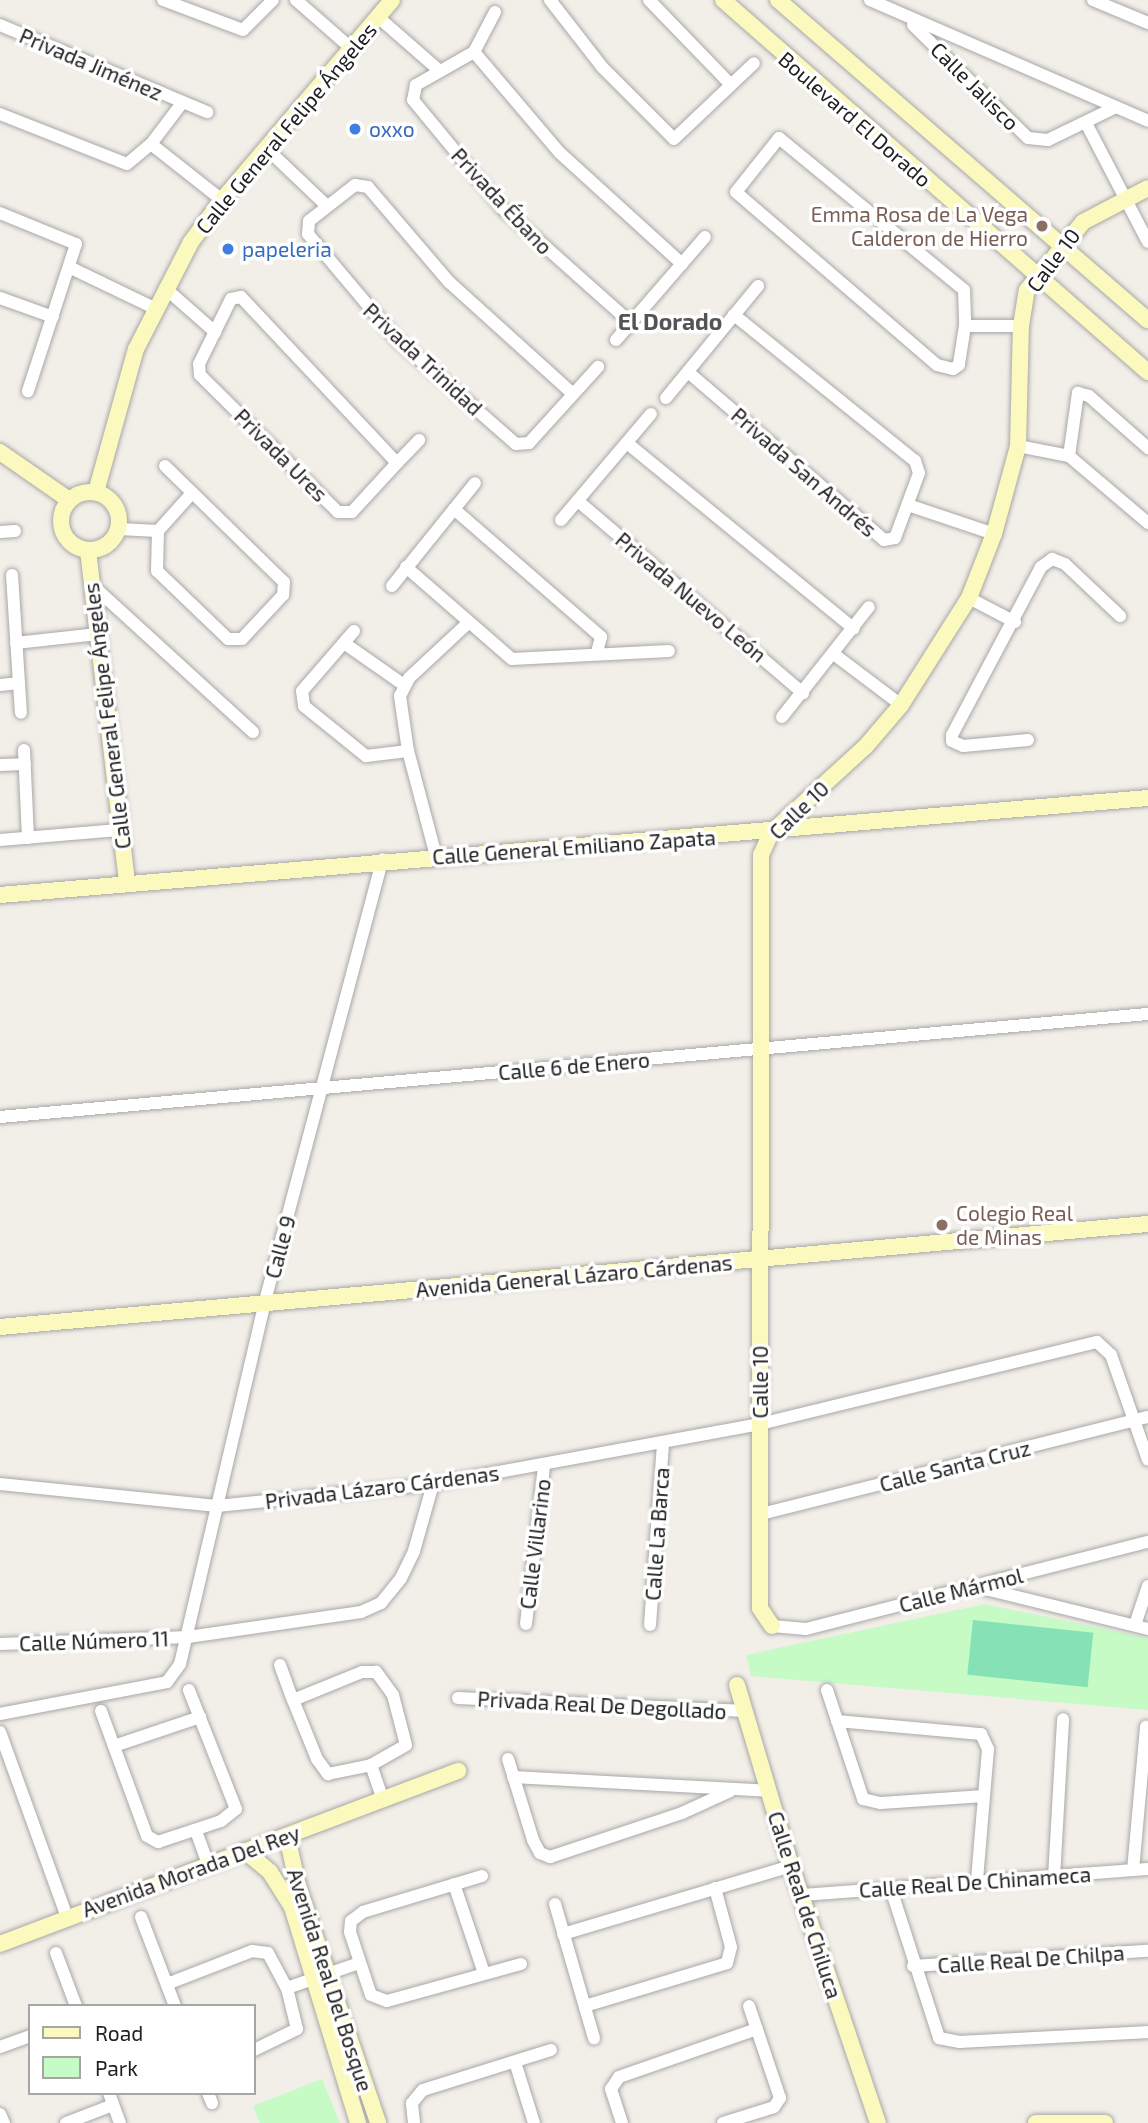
<!DOCTYPE html>
<meta charset="utf-8">
<style>
body{margin:0}
#map{position:relative;width:1148px;height:2123px;overflow:hidden;background:#f2eee8;font-family:"Exo 2",sans-serif}
div>[style]{position:absolute}
[style*='--x']{left:calc(var(--x)*1px);top:calc(var(--y)*1px);width:calc(var(--w)*1px);rotate:calc(var(--a)*1deg)}
.park>*{inset:0;background:#c6fbc6}
.pitch>*{inset:0;background:#86e1b6;transform-origin:0 0}
.roads{filter:drop-shadow(0 0 2px #a8a8a8) drop-shadow(0 0 2px #a8a8a8)}
.street>*{height:12px;margin:-6px;padding:0 6px;transform-origin:6px;border-radius:6px;background:#fff}
.secondary>*{height:16px;margin:-8px;padding:0 8px;transform-origin:8px;border-radius:8px;background:#fbf9bd}
.secondary>.ring{margin:-8px;padding:0;box-sizing:content-box;background:none;border:16px solid #fbf9bd;border-radius:50%}
.dots>*{width:19px;height:19px;translate:-50% -50%;box-sizing:border-box;border:4px solid #fff;border-radius:50%}
span{translate:-50% -50%;white-space:nowrap;text-align:center;line-height:1.15;-webkit-text-stroke:7px #fff;paint-order:stroke}
.street-label{font-size:21px;color:#212121}
.shop-label{font-size:21px;color:#366cbe}
.left{translate:0 -50%;text-align:left}
.education-label{font-size:21px;color:#785e54}
.right{translate:-100% -50%;text-align:right}
.neighbourhood-label{font-size:23px;color:#545454;font-weight:700}
.legend{position:absolute;left:28px;top:2004px;width:228px;height:91px;box-sizing:border-box;background:#fff;border:2px solid #a6a6a6;margin:0;padding:9px 12px;list-style:none;font-size:21px;color:#212121}
.legend li{display:flex;align-items:center;gap:14px;height:35px}
.legend b{width:35px;border:2px solid #a6a6a6}
</style>
<div id="map">
<div class="park">
<i style="clip-path:polygon(985px 1604px,1148px 1638px,1148px 1710px,751px 1676px,746px 1655px)"></i>
<i style="clip-path:polygon(322px 2079px,340px 2123px,260px 2123px,253px 2106px)"></i>
</div>
<div class="pitch">
<i style="left:973px;top:1620px;width:121px;height:55px;rotate:6deg"></i>
</div>
<div class="roads">
<div class="street">
<i style="--x:163;--y:0;--w:85;--a:20.6"></i>
<i style="--x:243;--y:30;--w:42;--a:-45"></i>
<i style="--x:296;--y:0;--w:74;--a:41.2"></i>
<i style="--x:550;--y:0;--w:86;--a:52.1"></i>
<i style="--x:603;--y:68;--w:100;--a:45"></i>
<i style="--x:674;--y:139;--w:110;--a:-43.5"></i>
<i style="--x:649;--y:0;--w:117;--a:46"></i>
<i style="--x:870;--y:0;--w:303;--a:23.5"></i>
<i style="--x:1093;--y:0;--w:60;--a:22.7"></i>
<i style="--x:495;--y:12;--w:45;--a:117.7"></i>
<i style="--x:474;--y:52;--w:67;--a:150.4"></i>
<i style="--x:416;--y:85;--w:15;--a:101"></i>
<i style="--x:413;--y:100;--w:141;--a:50.5"></i>
<i style="--x:503;--y:209;--w:171;--a:41.7"></i>
<i style="--x:378;--y:17;--w:82;--a:41.1"></i>
<i style="--x:0;--y:25;--w:225;--a:22.8"></i>
<i style="--x:913;--y:25;--w:161;--a:44.5"></i>
<i style="--x:1028;--y:138;--w:20;--a:6"></i>
<i style="--x:1048;--y:140;--w:73;--a:-25.9"></i>
<i style="--x:474;--y:52;--w:133;--a:49.6"></i>
<i style="--x:560;--y:153;--w:165;--a:42.3"></i>
<i style="--x:0;--y:114;--w:136;--a:21.5"></i>
<i style="--x:127;--y:164;--w:31;--a:-40"></i>
<i style="--x:151;--y:144;--w:51;--a:-52.9"></i>
<i style="--x:1086;--y:123;--w:134;--a:62.5"></i>
<i style="--x:779;--y:138;--w:239;--a:39.4"></i>
<i style="--x:964;--y:290;--w:36;--a:88"></i>
<i style="--x:965;--y:326;--w:39;--a:99"></i>
<i style="--x:959;--y:365;--w:7;--a:146"></i>
<i style="--x:953;--y:369;--w:16;--a:-166"></i>
<i style="--x:937;--y:365;--w:265;--a:-139.3"></i>
<i style="--x:736;--y:192;--w:69;--a:-51.5"></i>
<i style="--x:151;--y:144;--w:90;--a:38.3"></i>
<i style="--x:266;--y:148;--w:84;--a:43.6"></i>
<i style="--x:0;--y:213;--w:82;--a:22.2"></i>
<i style="--x:76;--y:244;--w:155;--a:108.1"></i>
<i style="--x:71;--y:268;--w:92;--a:25.7"></i>
<i style="--x:165;--y:288;--w:67;--a:41.3"></i>
<i style="--x:0;--y:298;--w:56;--a:19.7"></i>
<i style="--x:965;--y:326;--w:56;--a:0"></i>
<i style="--x:616;--y:340;--w:136;--a:-49.2"></i>
<i style="--x:688;--y:372;--w:258;--a:40.6"></i>
<i style="--x:884;--y:540;--w:11;--a:-10"></i>
<i style="--x:895;--y:538;--w:69;--a:-69.7"></i>
<i style="--x:919;--y:473;--w:13;--a:-108"></i>
<i style="--x:915;--y:461;--w:233;--a:-141.1"></i>
<i style="--x:573;--y:394;--w:167;--a:-137.9"></i>
<i style="--x:449;--y:282;--w:125;--a:-130.5"></i>
<i style="--x:368;--y:187;--w:13;--a:-171"></i>
<i style="--x:355;--y:185;--w:58;--a:142"></i>
<i style="--x:309;--y:221;--w:13;--a:94"></i>
<i style="--x:308;--y:234;--w:138;--a:50"></i>
<i style="--x:397;--y:340;--w:158;--a:41.2"></i>
<i style="--x:516;--y:444;--w:13;--a:-4"></i>
<i style="--x:529;--y:443;--w:103;--a:-47.8"></i>
<i style="--x:666;--y:398;--w:145;--a:-50.6"></i>
<i style="--x:627;--y:443;--w:293;--a:39.3"></i>
<i style="--x:1018;--y:446;--w:52;--a:11.1"></i>
<i style="--x:1069;--y:456;--w:104;--a:40.3"></i>
<i style="--x:1069;--y:456;--w:64;--a:-81.9"></i>
<i style="--x:1078;--y:393;--w:11;--a:15"></i>
<i style="--x:1089;--y:396;--w:79;--a:41.4"></i>
<i style="--x:397;--y:463;--w:228;--a:-133.2"></i>
<i style="--x:241;--y:297;--w:10;--a:169"></i>
<i style="--x:231;--y:299;--w:72;--a:116.2"></i>
<i style="--x:199;--y:364;--w:11;--a:85"></i>
<i style="--x:200;--y:375;--w:194;--a:44.8"></i>
<i style="--x:338;--y:512;--w:14;--a:0"></i>
<i style="--x:352;--y:512;--w:67;--a:-47.4"></i>
<i style="--x:397;--y:463;--w:32;--a:-46"></i>
<i style="--x:165;--y:466;--w:166;--a:44.3"></i>
<i style="--x:284;--y:582;--w:13;--a:94"></i>
<i style="--x:283;--y:595;--w:60;--a:133"></i>
<i style="--x:242;--y:639;--w:14;--a:180"></i>
<i style="--x:228;--y:639;--w:98;--a:-136.2"></i>
<i style="--x:157;--y:571;--w:40;--a:-88.6"></i>
<i style="--x:158;--y:531;--w:51;--a:-48.2"></i>
<i style="--x:578;--y:501;--w:296;--a:40.5"></i>
<i style="--x:908;--y:505;--w:91;--a:18.6"></i>
<i style="--x:454;--y:509;--w:195;--a:41"></i>
<i style="--x:601;--y:637;--w:16;--a:105"></i>
<i style="--x:561;--y:520;--w:139;--a:-49.7"></i>
<i style="--x:119;--y:529;--w:39;--a:3"></i>
<i style="--x:0;--y:532;--w:15;--a:-4"></i>
<i style="--x:406;--y:567;--w:140;--a:41"></i>
<i style="--x:512;--y:659;--w:157;--a:-2.9"></i>
<i style="--x:12;--y:575;--w:138;--a:86.3"></i>
<i style="--x:92;--y:585;--w:218;--a:42.4"></i>
<i style="--x:392;--y:586;--w:132;--a:-51.1"></i>
<i style="--x:969;--y:598;--w:52;--a:27.6"></i>
<i style="--x:354;--y:631;--w:79;--a:130.9"></i>
<i style="--x:302;--y:691;--w:15;--a:82"></i>
<i style="--x:304;--y:706;--w:80;--a:38.9"></i>
<i style="--x:366;--y:756;--w:42;--a:-6.8"></i>
<i style="--x:16;--y:643;--w:82;--a:-6.3"></i>
<i style="--x:344;--y:643;--w:73;--a:35"></i>
<i style="--x:835;--y:655;--w:83;--a:37.1"></i>
<i style="--x:0;--y:685;--w:19;--a:-6"></i>
<i style="--x:782;--y:717;--w:140;--a:-51.7"></i>
<i style="--x:1028;--y:740;--w:65;--a:174.7"></i>
<i style="--x:963;--y:746;--w:12;--a:-156"></i>
<i style="--x:952;--y:741;--w:6;--a:-90"></i>
<i style="--x:952;--y:735;--w:190;--a:-62.1"></i>
<i style="--x:1041;--y:567;--w:14;--a:-36"></i>
<i style="--x:1052;--y:559;--w:14;--a:21"></i>
<i style="--x:1065;--y:564;--w:76;--a:43.4"></i>
<i style="--x:24;--y:750;--w:88;--a:87.4"></i>
<i style="--x:0;--y:765;--w:25;--a:-2"></i>
<i style="--x:0;--y:840;--w:119;--a:-4.8"></i>
<i style="--x:436;--y:856;--w:109;--a:-104.9"></i>
<i style="--x:408;--y:751;--w:56;--a:-98.3"></i>
<i style="--x:400;--y:696;--w:20;--a:-63"></i>
<i style="--x:409;--y:678;--w:79;--a:-43"></i>
<i style="--x:0;--y:1117;--w:1153;--a:-5.13"></i>
<i style="--x:0;--y:1484;--w:218;--a:5.8"></i>
<i style="--x:217;--y:1506;--w:217;--a:-5.8"></i>
<i style="--x:433;--y:1484;--w:332;--a:-10.4"></i>
<i style="--x:760;--y:1424;--w:347;--a:-13.7"></i>
<i style="--x:1097;--y:1342;--w:19;--a:43"></i>
<i style="--x:1111;--y:1355;--w:111;--a:70.6"></i>
<i style="--x:761;--y:1514;--w:399;--a:-14.1"></i>
<i style="--x:981;--y:1588;--w:172;--a:13.8"></i>
<i style="--x:526;--y:1624;--w:160;--a:-83.5"></i>
<i style="--x:650;--y:1625;--w:183;--a:-85.9"></i>
<i style="--x:1135;--y:1625;--w:41;--a:-71.6"></i>
<i style="--x:772;--y:1626;--w:34;--a:5"></i>
<i style="--x:806;--y:1629;--w:353;--a:-14.3"></i>
<i style="--x:0;--y:1644;--w:188;--a:-2.1"></i>
<i style="--x:188;--y:1637;--w:175;--a:-8.2"></i>
<i style="--x:361;--y:1612;--w:22;--a:-24"></i>
<i style="--x:381;--y:1603;--w:32;--a:-51"></i>
<i style="--x:401;--y:1578;--w:30;--a:-64"></i>
<i style="--x:414;--y:1551;--w:70;--a:-74.2"></i>
<i style="--x:280;--y:1665;--w:37;--a:70"></i>
<i style="--x:293;--y:1700;--w:64;--a:67.9"></i>
<i style="--x:317;--y:1759;--w:19;--a:54"></i>
<i style="--x:328;--y:1774;--w:44;--a:-11.8"></i>
<i style="--x:371;--y:1765;--w:40;--a:-29.7"></i>
<i style="--x:406;--y:1745;--w:52;--a:-104.6"></i>
<i style="--x:393;--y:1695;--w:29;--a:-126"></i>
<i style="--x:376;--y:1672;--w:14;--a:180"></i>
<i style="--x:362;--y:1672;--w:74;--a:157.9"></i>
<i style="--x:827;--y:1690;--w:115;--a:71.7"></i>
<i style="--x:863;--y:1799;--w:18;--a:13"></i>
<i style="--x:881;--y:1803;--w:103;--a:-3.9"></i>
<i style="--x:458;--y:1698;--w:288;--a:2.6"></i>
<i style="--x:101;--y:1711;--w:133;--a:69.8"></i>
<i style="--x:147;--y:1836;--w:13;--a:29"></i>
<i style="--x:158;--y:1842;--w:66;--a:-18.4"></i>
<i style="--x:221;--y:1821;--w:19;--a:-39"></i>
<i style="--x:236;--y:1809;--w:128;--a:-111.6"></i>
<i style="--x:0;--y:1714;--w:170;--a:-10.8"></i>
<i style="--x:167;--y:1682;--w:22;--a:-54"></i>
<i style="--x:180;--y:1664;--w:373;--a:-76.8"></i>
<i style="--x:265;--y:1301;--w:457;--a:-75.1"></i>
<i style="--x:837;--y:1721;--w:145;--a:5.2"></i>
<i style="--x:981;--y:1734;--w:17;--a:65"></i>
<i style="--x:988;--y:1749;--w:131;--a:94.8"></i>
<i style="--x:0;--y:1732;--w:197;--a:70.1"></i>
<i style="--x:114;--y:1746;--w:91;--a:-18.6"></i>
<i style="--x:508;--y:1759;--w:85;--a:72.8"></i>
<i style="--x:533;--y:1840;--w:15;--a:62"></i>
<i style="--x:540;--y:1853;--w:11;--a:22"></i>
<i style="--x:550;--y:1857;--w:139;--a:-18.4"></i>
<i style="--x:682;--y:1813;--w:53;--a:-24.6"></i>
<i style="--x:371;--y:1765;--w:37;--a:71"></i>
<i style="--x:513;--y:1777;--w:255;--a:3.1"></i>
<i style="--x:196;--y:1831;--w:35;--a:70"></i>
<i style="--x:1133;--y:1870;--w:144;--a:-84.8"></i>
<i style="--x:482;--y:1876;--w:124;--a:163.2"></i>
<i style="--x:363;--y:1912;--w:15;--a:143"></i>
<i style="--x:351;--y:1921;--w:11;--a:95"></i>
<i style="--x:350;--y:1932;--w:66;--a:71.6"></i>
<i style="--x:371;--y:1995;--w:17;--a:21"></i>
<i style="--x:387;--y:2001;--w:139;--a:-15.4"></i>
<i style="--x:1054;--y:1877;--w:158;--a:-86.7"></i>
<i style="--x:454;--y:1884;--w:94;--a:71.4"></i>
<i style="--x:890;--y:1886;--w:160;--a:72.1"></i>
<i style="--x:939;--y:2038;--w:21;--a:11"></i>
<i style="--x:960;--y:2042;--w:188;--a:-3"></i>
<i style="--x:802;--y:1895;--w:347;--a:-4.3"></i>
<i style="--x:555;--y:1904;--w:140;--a:73.8"></i>
<i style="--x:141;--y:1917;--w:95;--a:69.1"></i>
<i style="--x:563;--y:1934;--w:238;--a:-16.6"></i>
<i style="--x:56;--y:1953;--w:57;--a:69.3"></i>
<i style="--x:913;--y:1966;--w:235;--a:-3.7"></i>
<i style="--x:167;--y:1984;--w:91;--a:-21.2"></i>
<i style="--x:252;--y:1951;--w:16;--a:7"></i>
<i style="--x:268;--y:1953;--w:40;--a:62"></i>
<i style="--x:287;--y:1988;--w:42;--a:76.3"></i>
<i style="--x:297;--y:2029;--w:48;--a:154"></i>
<i style="--x:287;--y:1988;--w:76;--a:-19.1"></i>
<i style="--x:585;--y:2006;--w:148;--a:-16.8"></i>
<i style="--x:727;--y:1963;--w:16;--a:-76"></i>
<i style="--x:731;--y:1947;--w:61;--a:-105.2"></i>
<i style="--x:0;--y:2047;--w:32;--a:-20"></i>
<i style="--x:515;--y:2062;--w:64;--a:72.7"></i>
<i style="--x:109;--y:2093;--w:32;--a:70"></i>
<i style="--x:208;--y:2093;--w:11;--a:68"></i>
<i style="--x:0;--y:2114;--w:10;--a:66"></i>
<i style="--x:66;--y:2123;--w:50;--a:-21"></i>
<i style="--x:414;--y:2123;--w:20;--a:-96"></i>
<i style="--x:412;--y:2103;--w:17;--a:-50"></i>
<i style="--x:423;--y:2090;--w:134;--a:-17.4"></i>
<i style="--x:622;--y:2123;--w:36;--a:-108"></i>
<i style="--x:611;--y:2089;--w:14;--a:-56"></i>
<i style="--x:619;--y:2077;--w:146;--a:-19.2"></i>
<i style="--x:723;--y:2123;--w:53;--a:-17.4"></i>
<i style="--x:774;--y:2107;--w:11;--a:-56"></i>
<i style="--x:780;--y:2098;--w:97;--a:-108.6"></i>
</div>
<div class="secondary">
<i style="--x:723;--y:0;--w:565;--a:41.2"></i>
<i style="--x:778;--y:0;--w:489;--a:40.9"></i>
<i style="--x:0;--y:452;--w:84;--a:34.8"></i>
<i class="ring" style="left:61px;top:492px;width:42px;height:42px"></i>
<i style="--x:96;--y:492;--w:148;--a:-74.4"></i>
<i style="--x:136;--y:349;--w:120;--a:-62.8"></i>
<i style="--x:191;--y:242;--w:52;--a:-53.6"></i>
<i style="--x:222;--y:200;--w:262;--a:-49.6"></i>
<i style="--x:88;--y:550;--w:334;--a:83.3"></i>
<i style="--x:0;--y:895;--w:1152;--a:-4.83"></i>
<i style="--x:0;--y:1327;--w:1153;--a:-5.13"></i>
<i style="--x:772;--y:1626;--w:22;--a:-124"></i>
<i style="--x:760;--y:1608;--w:753;--a:-89.92"></i>
<i style="--x:761;--y:855;--w:24;--a:-66"></i>
<i style="--x:771;--y:833;--w:129;--a:-42.5"></i>
<i style="--x:866;--y:746;--w:54;--a:-49.5"></i>
<i style="--x:901;--y:705;--w:127;--a:-57.6"></i>
<i style="--x:969;--y:598;--w:69;--a:-68.7"></i>
<i style="--x:994;--y:534;--w:91;--a:-74.7"></i>
<i style="--x:1018;--y:446;--w:120;--a:-88.6"></i>
<i style="--x:1021;--y:326;--w:36;--a:-81"></i>
<i style="--x:1027;--y:290;--w:88;--a:-50.5"></i>
<i style="--x:1083;--y:222;--w:73;--a:-27.6"></i>
<i style="--x:737;--y:1685;--w:189;--a:73.4"></i>
<i style="--x:791;--y:1866;--w:271;--a:71.3"></i>
<i style="--x:287;--y:1836;--w:51;--a:77.6"></i>
<i style="--x:298;--y:1886;--w:250;--a:71.3"></i>
<i style="--x:245;--y:1851;--w:33;--a:40"></i>
<i style="--x:270;--y:1872;--w:41;--a:57.8"></i>
<i style="--x:292;--y:1907;--w:226;--a:73"></i>
<i style="--x:0;--y:1944;--w:490;--a:-20.7"></i>
<i style="--x:1036;--y:2123;--w:69;--a:0"></i>
</div>
</div>
<div class="dots">
<i style="left:355px;top:129px;background:#3f7fe0"></i>
<i style="left:1042px;top:226px;background:#8d6e63"></i>
<i style="left:228px;top:249px;background:#3f7fe0"></i>
<i style="left:942px;top:1225px;background:#8d6e63"></i>
</div>
<div class="street-label">
<span style="left:91px;top:64px;rotate:23deg">Privada Jiménez</span>
<span style="left:975px;top:86px;rotate:45deg">Calle Jalisco</span>
<span style="left:855px;top:119px;rotate:41deg">Boulevard El Dorado</span>
<span style="left:286px;top:128px;rotate:-50deg">Calle General Felipe Ángeles</span>
<span style="left:502px;top:201px;rotate:47deg">Privada Ébano</span>
<span style="left:1053px;top:260px;rotate:-53deg">Calle 10</span>
<span style="left:423px;top:359px;rotate:43deg">Privada Trinidad</span>
<span style="left:281px;top:455px;rotate:45deg">Privada Ures</span>
<span style="left:804px;top:472px;rotate:41deg">Privada San Andrés</span>
<span style="left:691px;top:597px;rotate:40deg">Privada Nuevo León</span>
<span style="left:107px;top:716px;rotate:-97deg">Calle General Felipe Ángeles</span>
<span style="left:799px;top:810px;rotate:-44deg">Calle 10</span>
<span style="left:574px;top:847px;rotate:-4deg">Calle General Emiliano Zapata</span>
<span style="left:574px;top:1066px;rotate:-5deg">Calle 6 de Enero</span>
<span style="left:280px;top:1247px;rotate:-75deg">Calle 9</span>
<span style="left:574px;top:1276px;rotate:-5deg">Avenida General Lázaro Cárdenas</span>
<span style="left:760px;top:1382px;rotate:-90deg">Calle 10</span>
<span style="left:955px;top:1466px;rotate:-14deg">Calle Santa Cruz</span>
<span style="left:382px;top:1487px;rotate:-7deg">Privada Lázaro Cárdenas</span>
<span style="left:657px;top:1534px;rotate:-86deg">Calle La Barca</span>
<span style="left:535px;top:1544px;rotate:-83deg">Calle Villarino</span>
<span style="left:961px;top:1590px;rotate:-14deg">Calle Mármol</span>
<span style="left:94px;top:1641px;rotate:-2deg">Calle Número 11</span>
<span style="left:602px;top:1705px;rotate:3deg">Privada Real De Degollado</span>
<span style="left:191px;top:1871px;rotate:-20deg">Avenida Morada Del Rey</span>
<span style="left:975px;top:1882px;rotate:-4deg">Calle Real De Chinameca</span>
<span style="left:805px;top:1905px;rotate:72deg">Calle Real de Chiluca</span>
<span style="left:1031px;top:1959px;rotate:-4deg">Calle Real De Chilpa</span>
<span style="left:330px;top:1980px;rotate:72deg">Avenida Real Del Bosque</span>
</div>
<div class="shop-label">
<span class="left" style="left:369px;top:129px">oxxo</span>
<span class="left" style="left:242px;top:249px">papeleria</span>
</div>
<div class="education-label">
<span class="right" style="left:1028px;top:226px">Emma Rosa de La Vega<br>Calderon de Hierro</span>
<span class="left" style="left:956px;top:1225px">Colegio Real<br>de Minas</span>
</div>
<div class="neighbourhood-label">
<span style="left:670px;top:321px">El Dorado</span>
</div>
<ul class="legend">
<li><b style="height:9px;background:#fbf9bd"></b>Road</li>
<li><b style="height:19px;background:#c6fbc6"></b>Park</li>
</ul>
</div>
